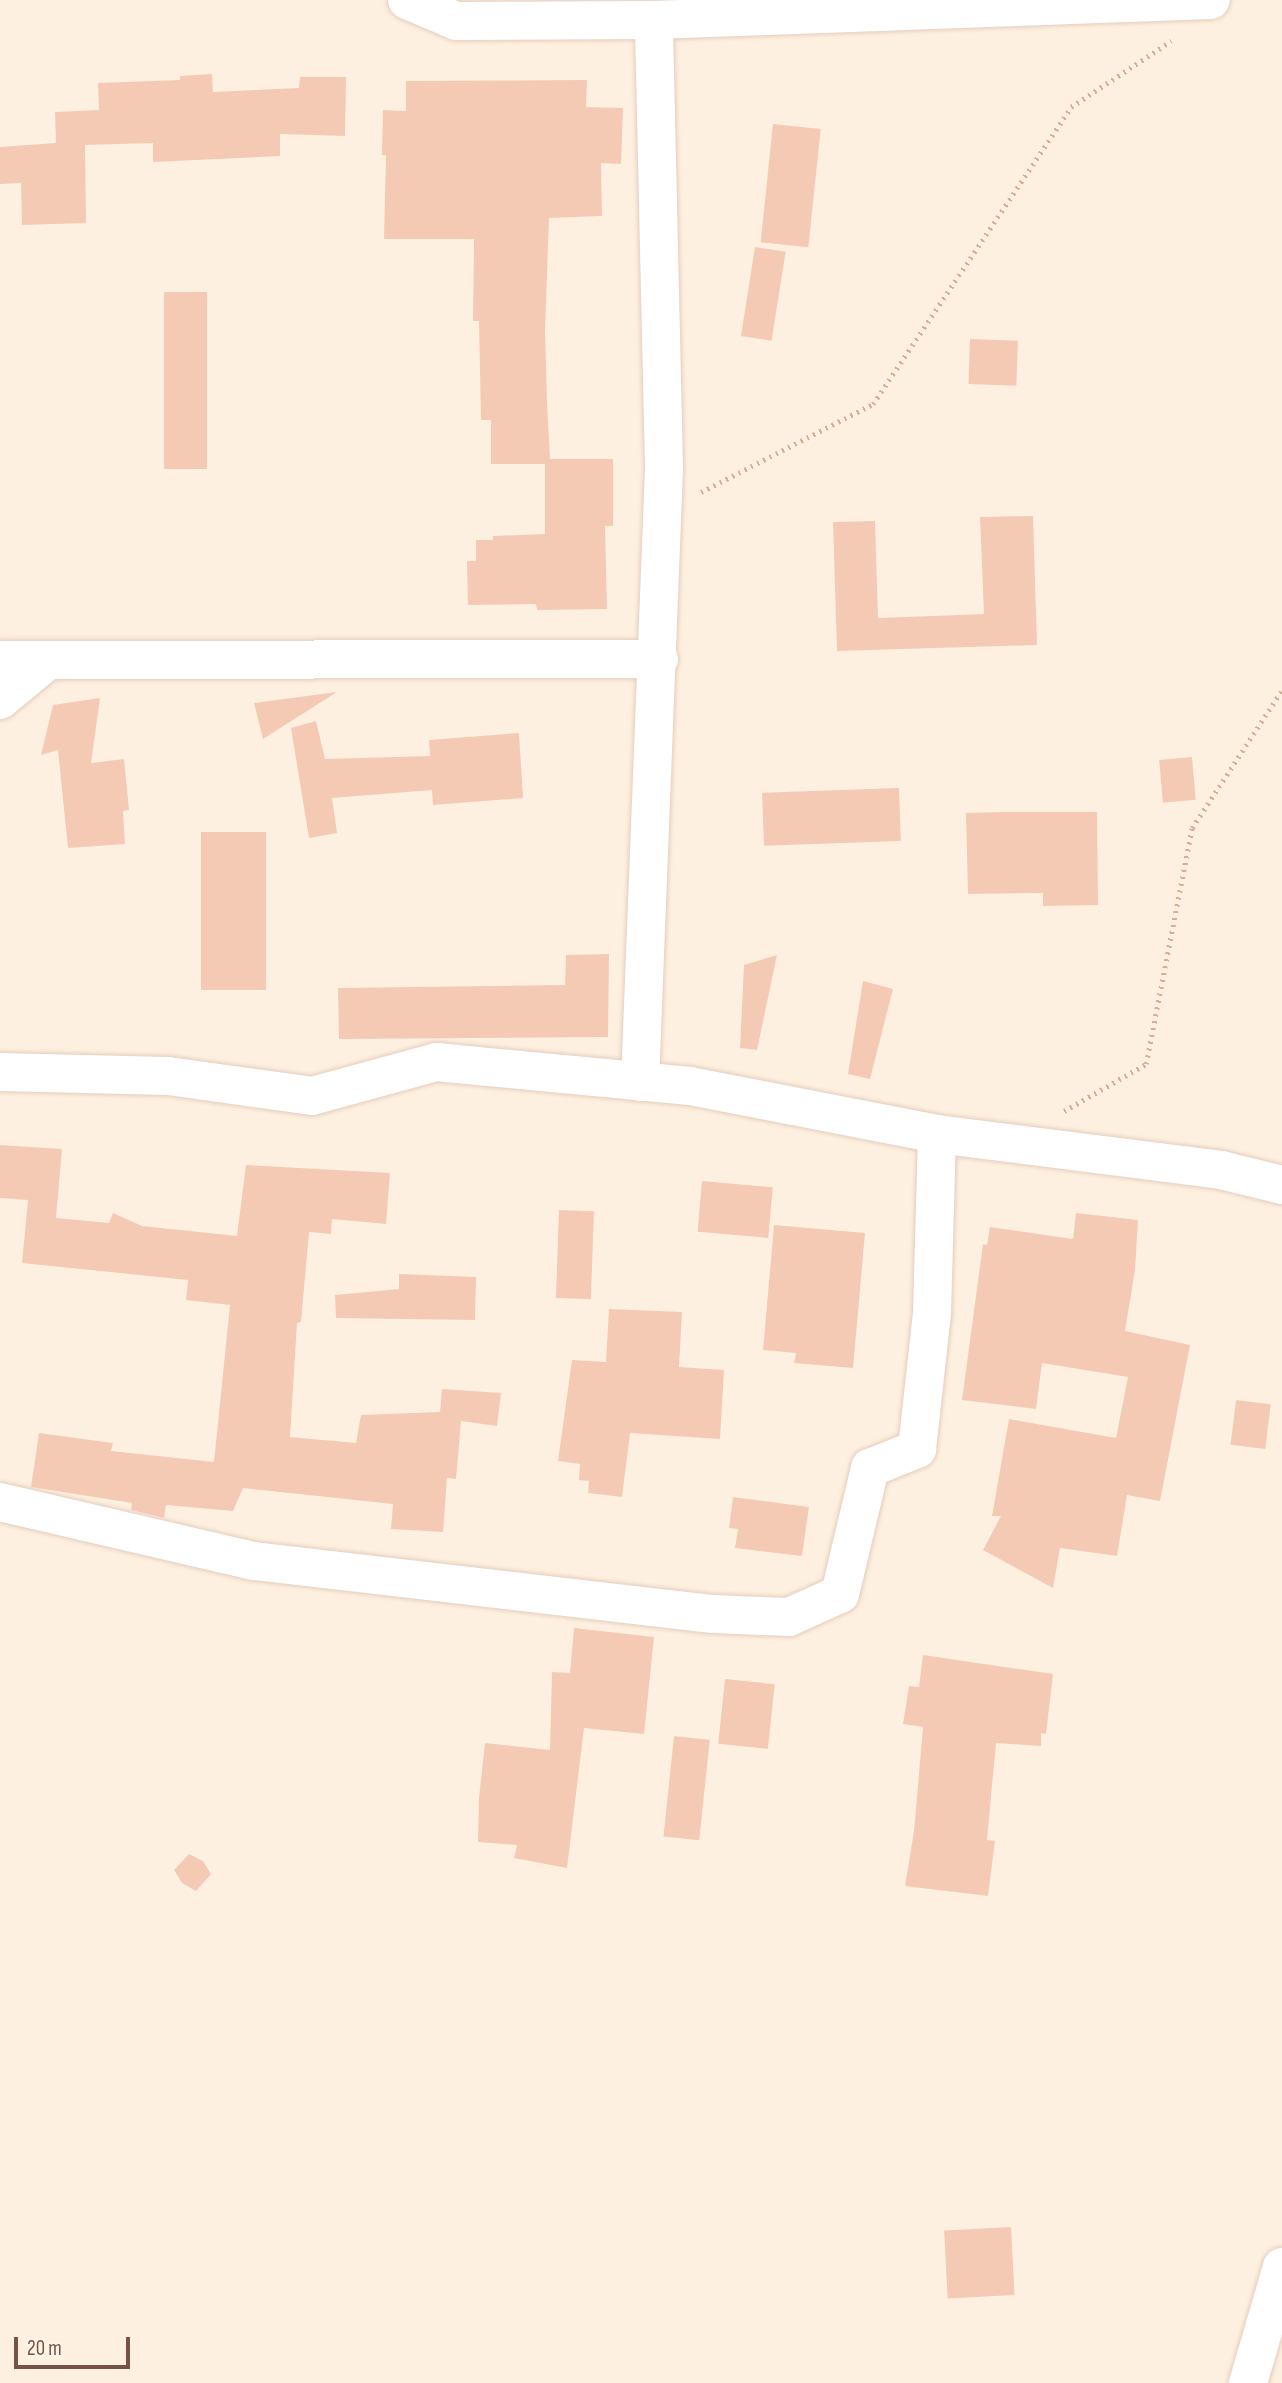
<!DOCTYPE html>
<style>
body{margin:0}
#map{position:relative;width:1282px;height:2383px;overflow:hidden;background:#fef0e0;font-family:"Sofia Sans Condensed",sans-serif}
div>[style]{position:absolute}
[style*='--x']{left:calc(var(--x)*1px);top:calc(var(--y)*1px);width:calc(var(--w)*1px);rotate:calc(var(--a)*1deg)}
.building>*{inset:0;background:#f5cab5;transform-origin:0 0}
.path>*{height:4.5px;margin-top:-2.25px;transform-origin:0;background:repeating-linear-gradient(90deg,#daad99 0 2px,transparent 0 7px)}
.roads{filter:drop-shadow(0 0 2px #e4cdbe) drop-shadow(0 0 2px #e4cdbe)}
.minor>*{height:38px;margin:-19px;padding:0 19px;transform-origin:19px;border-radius:19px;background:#fff}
span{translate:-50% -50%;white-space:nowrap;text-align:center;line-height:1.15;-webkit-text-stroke:6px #fff4e7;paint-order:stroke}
.scale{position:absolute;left:14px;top:2337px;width:116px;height:32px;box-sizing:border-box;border:4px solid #765345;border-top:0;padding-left:9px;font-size:21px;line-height:24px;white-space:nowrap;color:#765345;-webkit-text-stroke:5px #fff4e7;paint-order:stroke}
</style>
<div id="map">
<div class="building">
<i style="clip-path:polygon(212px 74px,213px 92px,299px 88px,300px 77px,346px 77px,345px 136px,280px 134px,280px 156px,153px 162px,153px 143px,85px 145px,86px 223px,22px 225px,21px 183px,0 184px,0 147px,56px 143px,55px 112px,99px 110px,98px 83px,180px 80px,180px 76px)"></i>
<i style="clip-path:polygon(587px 80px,586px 107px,623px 108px,621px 164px,601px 163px,602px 216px,549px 218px,545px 331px,547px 403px,550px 459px,613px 459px,613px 526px,605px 526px,607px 609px,537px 610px,536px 604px,468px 605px,467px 561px,476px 561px,476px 540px,493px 540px,493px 536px,545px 534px,545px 464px,491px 464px,491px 420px,481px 420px,479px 321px,473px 321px,474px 239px,384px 239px,386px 155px,382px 155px,383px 110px,406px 111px,406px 81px)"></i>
<i style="left:773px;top:124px;width:48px;height:119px;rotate:6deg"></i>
<i style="left:755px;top:247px;width:31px;height:90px;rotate:9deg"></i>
<i style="left:164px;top:292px;width:43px;height:177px"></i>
<i style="left:970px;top:339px;width:48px;height:45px;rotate:2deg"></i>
<i style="clip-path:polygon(1033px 516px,1037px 645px,837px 651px,833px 522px,875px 521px,878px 618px,984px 614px,980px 517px)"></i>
<i style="clip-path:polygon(337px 692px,263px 739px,254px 703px)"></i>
<i style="clip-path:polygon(100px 698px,91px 763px,124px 759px,129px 810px,123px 811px,125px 844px,68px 848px,58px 750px,41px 755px,53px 705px)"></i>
<i style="clip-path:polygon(316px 721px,325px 759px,430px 756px,429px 740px,519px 733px,523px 798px,433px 805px,432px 790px,332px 798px,337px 833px,309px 838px,291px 728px)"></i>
<i style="left:1192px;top:757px;width:43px;height:33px;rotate:85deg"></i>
<i style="left:899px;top:788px;width:53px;height:137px;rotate:88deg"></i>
<i style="clip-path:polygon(1001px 812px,1097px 812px,1098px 905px,1043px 906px,1043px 893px,968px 894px,966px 813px)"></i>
<i style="left:266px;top:832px;width:158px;height:65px;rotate:90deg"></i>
<i style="clip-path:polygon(609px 954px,608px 1037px,339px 1039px,338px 988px,565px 985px,566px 955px)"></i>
<i style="clip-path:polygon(777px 955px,757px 1050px,740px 1048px,744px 965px)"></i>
<i style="clip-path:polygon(863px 981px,893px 989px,870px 1079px,848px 1074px)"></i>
<i style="clip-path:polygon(0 1145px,62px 1149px,56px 1218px,109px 1223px,113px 1213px,142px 1226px,237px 1236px,246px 1165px,390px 1173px,386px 1224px,332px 1219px,331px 1234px,309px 1232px,301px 1322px,297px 1323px,290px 1437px,356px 1443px,361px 1415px,440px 1412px,442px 1389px,501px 1393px,497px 1426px,461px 1421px,456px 1479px,447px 1478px,443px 1532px,391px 1529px,393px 1504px,243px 1488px,233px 1511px,166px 1505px,164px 1518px,131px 1510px,132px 1503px,31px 1487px,39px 1433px,113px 1443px,111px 1451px,214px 1462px,230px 1305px,186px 1300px,188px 1280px,22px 1263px,28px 1200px,0 1198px)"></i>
<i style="left:702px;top:1181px;width:71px;height:51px;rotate:5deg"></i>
<i style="left:559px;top:1210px;width:35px;height:88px;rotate:2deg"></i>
<i style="clip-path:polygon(1076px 1213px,1138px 1220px,1135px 1270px,1125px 1331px,1190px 1345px,1160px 1501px,1127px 1495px,1117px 1556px,1060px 1548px,1053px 1588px,983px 1550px,1001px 1516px,992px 1516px,1009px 1419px,1116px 1438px,1128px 1377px,1042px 1363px,1036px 1409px,962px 1400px,983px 1244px,987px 1245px,990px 1227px,1073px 1239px)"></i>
<i style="clip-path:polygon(774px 1225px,865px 1233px,853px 1368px,794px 1363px,796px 1353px,763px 1350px)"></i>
<i style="clip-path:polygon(399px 1274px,476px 1277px,475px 1320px,336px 1318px,335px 1295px,399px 1289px)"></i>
<i style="clip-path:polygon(609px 1309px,682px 1312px,679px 1367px,724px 1370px,720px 1439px,630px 1433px,622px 1497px,588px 1493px,589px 1481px,579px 1480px,580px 1464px,558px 1461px,572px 1360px,606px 1362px)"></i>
<i style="left:1236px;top:1400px;width:35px;height:45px;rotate:7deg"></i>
<i style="clip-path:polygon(733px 1497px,809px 1507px,802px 1556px,735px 1548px,738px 1529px,729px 1528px)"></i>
<i style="clip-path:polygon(574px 1628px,654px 1637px,644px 1734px,584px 1728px,567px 1868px,514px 1858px,517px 1845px,478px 1842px,479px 1798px,485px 1743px,550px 1750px,552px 1672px,570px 1673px)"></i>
<i style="clip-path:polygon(923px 1655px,1053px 1674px,1046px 1734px,1041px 1733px,1041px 1746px,996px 1743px,987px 1840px,995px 1841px,988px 1896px,905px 1886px,914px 1831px,923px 1727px,903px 1724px,909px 1686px,919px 1687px)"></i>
<i style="left:725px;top:1679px;width:50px;height:65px;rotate:6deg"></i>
<i style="left:674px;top:1736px;width:36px;height:101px;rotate:6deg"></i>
<i style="clip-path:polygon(189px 1854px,203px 1861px,211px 1874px,196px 1891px,182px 1883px,174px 1870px)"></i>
<i style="left:1011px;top:2227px;width:68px;height:67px;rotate:87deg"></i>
</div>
<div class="path">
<i style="--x:701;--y:492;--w:193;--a:-27.1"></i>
<i style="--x:873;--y:404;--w:357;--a:-56.3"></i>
<i style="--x:1071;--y:107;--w:120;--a:-33.4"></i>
<i style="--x:1064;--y:1111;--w:95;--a:-29.8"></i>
<i style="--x:1146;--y:1064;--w:240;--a:-79"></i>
<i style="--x:1192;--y:828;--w:165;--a:-56.9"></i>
</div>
<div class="roads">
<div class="minor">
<i style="--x:407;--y:0;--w:53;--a:23.2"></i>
<i style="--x:456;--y:21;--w:198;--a:-0.3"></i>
<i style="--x:654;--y:20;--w:557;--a:-2.06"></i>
<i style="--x:0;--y:660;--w:659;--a:-0.09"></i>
<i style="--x:0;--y:700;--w:60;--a:-39.6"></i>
<i style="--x:0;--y:1072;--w:168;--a:1.4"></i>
<i style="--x:168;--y:1076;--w:145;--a:7.9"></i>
<i style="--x:312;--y:1096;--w:129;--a:-15.3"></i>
<i style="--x:436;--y:1062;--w:255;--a:5.4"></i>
<i style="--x:690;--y:1086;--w:252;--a:11"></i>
<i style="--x:937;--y:1134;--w:286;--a:7.2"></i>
<i style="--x:1221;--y:1170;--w:63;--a:13.8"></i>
<i style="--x:640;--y:1082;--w:614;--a:-87.76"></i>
<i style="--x:664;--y:468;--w:448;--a:-91.3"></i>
<i style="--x:0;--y:1502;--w:261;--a:13.1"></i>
<i style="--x:254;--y:1561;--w:462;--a:6.6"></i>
<i style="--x:713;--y:1614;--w:76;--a:2.3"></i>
<i style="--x:789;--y:1617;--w:56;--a:-24.3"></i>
<i style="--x:840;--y:1594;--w:130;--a:-76.6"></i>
<i style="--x:870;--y:1468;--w:51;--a:-22"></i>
<i style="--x:917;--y:1449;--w:137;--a:-83.7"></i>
<i style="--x:932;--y:1313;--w:179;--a:-88.4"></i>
<i style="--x:1248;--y:2383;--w:121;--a:-73.7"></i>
</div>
</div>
<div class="scale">20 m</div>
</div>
